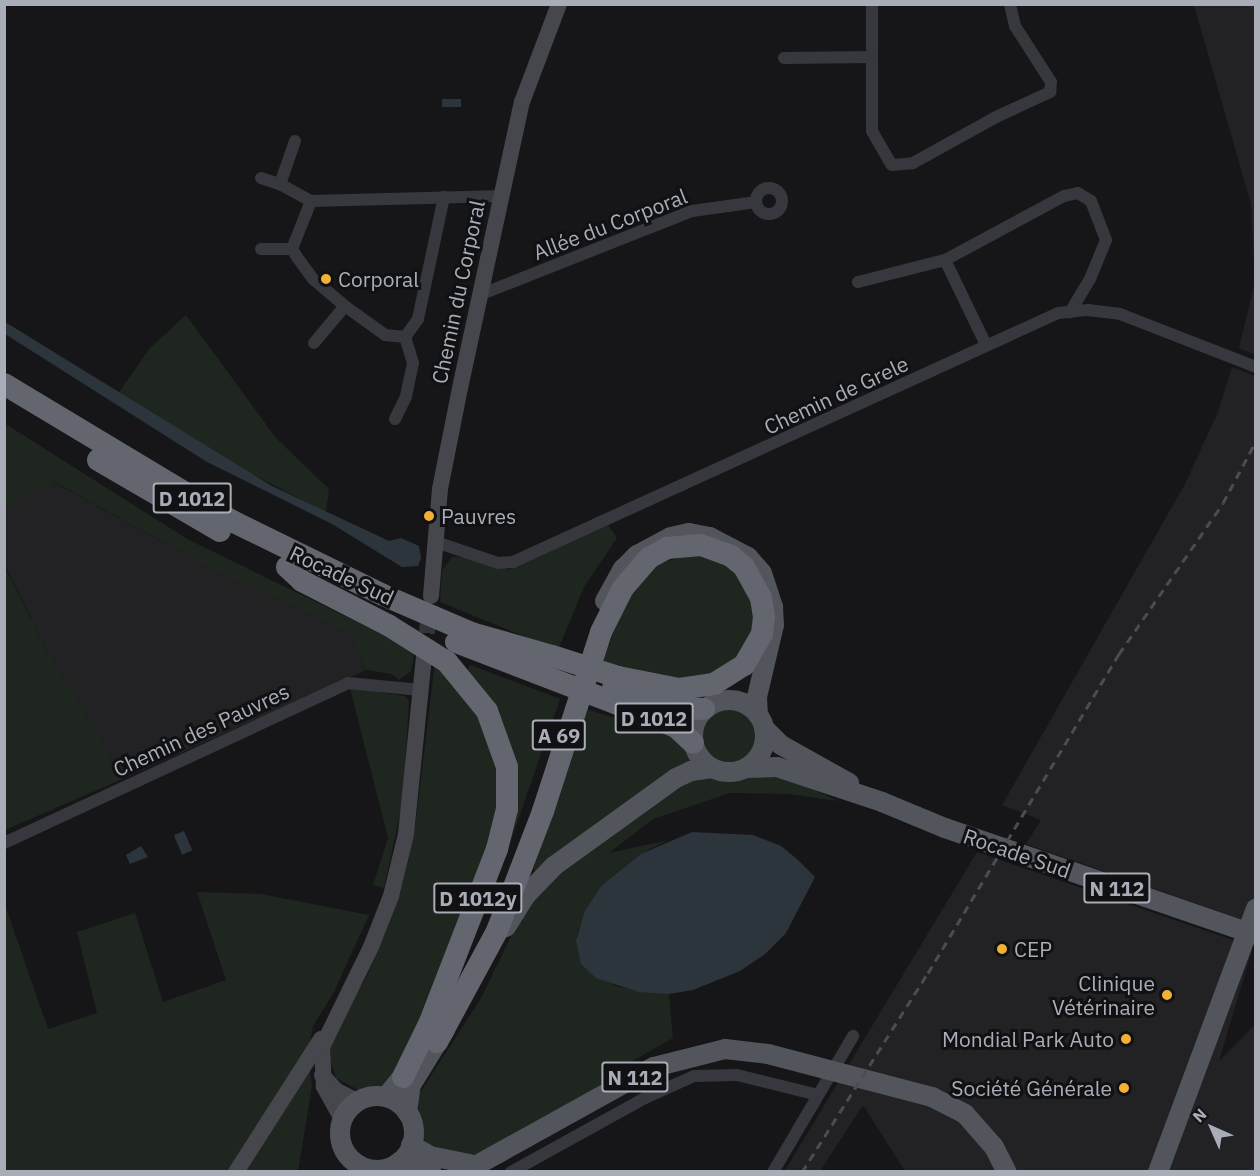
<!DOCTYPE html>
<meta charset="utf-8">
<style>
body{margin:0}
#map{position:relative;width:1260px;height:1176px;overflow:hidden;background:#161618;font-family:"IBM Plex Sans",sans-serif}
div>[style]{position:absolute}
[style*='--x']{left:calc(var(--x)*1px);top:calc(var(--y)*1px);width:calc(var(--w)*1px);rotate:calc(var(--a)*1deg)}
.built>*{inset:0;background:#222225}
.green>*{inset:0;background:#1e261f}
.round{border-radius:50%}
.water>*{inset:0;background:#2c353c;transform-origin:0 0}
.secondary-tunnel>*{height:16px;margin-top:-8px;transform-origin:0;background:repeating-linear-gradient(90deg,#333438 0 16px,transparent 0 24px)}
.street>*{height:12px;margin:-6px;padding:0 6px;transform-origin:6px;border-radius:6px;background:#37383d}
.street>.ring{margin:-6px;padding:0;box-sizing:content-box;background:none;border:12px solid #37383d;border-radius:50%}
.secondary>*{height:16px;margin:-8px;padding:0 8px;transform-origin:8px;border-radius:8px;background:#45474d}
.primary>*{height:20px;margin:-10px;padding:0 10px;transform-origin:10px;border-radius:10px;background:#53555c}
.primary>.ring{margin:-10px;padding:0;box-sizing:content-box;background:none;border:20px solid #53555c;border-radius:50%}
.highway>*{height:22px;margin:-11px;padding:0 11px;transform-origin:11px;border-radius:11px;background:#63666e}
.rail>*{height:3px;margin-top:-1.5px;transform-origin:0;background:repeating-linear-gradient(90deg,#4a4c52 0 8px,transparent 0 14px)}
.dots>*{width:16px;height:16px;translate:-50% -50%;box-sizing:border-box;border:3px solid #111113;border-radius:50%}
span{translate:-50% -50%;white-space:nowrap;text-align:center;line-height:1.15;-webkit-text-stroke:6px #111113;paint-order:stroke}
.shield-label span{padding:2px 4px;background:#111113;border:2px solid;border-radius:4px;-webkit-text-stroke-width:0}
.shield-label{font-size:20px;color:#a8adb8;font-weight:700}
.street-label{font-size:21px;color:#a8adb8}
.poi-label{font-size:21px;color:#a8adb8}
.left{translate:0 -50%;text-align:left}
.right{translate:-100% -50%;text-align:right}
.frame{position:absolute;inset:0;border:6px solid #a8adb8;pointer-events:none}
.north{position:absolute;left:1182px;top:1098px;width:60px;height:60px;-webkit-text-stroke:4px #111113;paint-order:stroke;rotate:315deg;font-size:16px;font-weight:700;line-height:24px;text-align:center;color:#a8adb8}
.north::after{content:'';display:block;margin:auto;width:21px;height:27px;background:#a8adb8;clip-path:polygon(50% 0,100% 100%,50% 72%,0 100%)}
</style>
<div id="map">
<div class="built">
<i style="clip-path:polygon(1194px 5px,1255px 5px,1255px 355px,1239px 348px,1255px 282px,1251px 204px)"></i>
<i style="clip-path:polygon(1232px 367px,1255px 376px,1255px 924px,1026px 844px,1041px 820px,1002px 805px,1185px 484px,1218px 412px)"></i>
<i style="clip-path:polygon(52px 481px,213px 570px,351px 634px,366px 670px,125px 778px,46px 649px,5px 566px,5px 508px)"></i>
<i style="clip-path:polygon(977px 852px,1253px 947px,1219px 1061px,1255px 1025px,1255px 1171px,905px 1171px,863px 1105px,820px 1171px,784px 1172px)"></i>
</div>
<div class="green">
<i style="clip-path:polygon(186px 315px,276px 438px,329px 489px,326px 512px,244px 470px,118px 394px,149px 349px)"></i>
<i style="clip-path:polygon(4px 423px,189px 540px,415px 650px,411px 671px,399px 680px,392px 674px,366px 670px,351px 634px,213px 570px,53px 481px,5px 508px)"></i>
<i style="clip-path:polygon(608px 525px,617px 538px,584px 587px,558px 650px,440px 602px,442px 571px,452px 557px,464px 557px,508px 570px)"></i>
<i style="clip-path:polygon(689px 555px,715px 559px,733px 569px,754px 602px,754px 634px,730px 667px,683px 682px,601px 666px,625px 602px,640px 579px,660px 563px)"></i>
<i style="clip-path:polygon(4px 566px,46px 649px,125px 778px,5px 830px)"></i>
<i style="clip-path:polygon(435px 662px,477px 703px,498px 772px,498px 810px,487px 848px,413px 1035px,391px 1079px,382px 1088px,360px 1091px,336px 1078px,328px 1054px,335px 1029px,367px 976px,395px 906px,415px 828px)"></i>
<i style="clip-path:polygon(470px 665px,560px 699px,490px 901px,470px 947px,513px 808px,467px 671px)"></i>
<i style="clip-path:polygon(350px 688px,405px 696px,409px 701px,403px 800px,384px 888px,373px 885px,388px 838px)"></i>
<i class="round" style="left:700px;top:707px;width:58px;height:58px"></i>
<i style="clip-path:polygon(587px 709px,673px 737px,686px 749px,691px 761px,537px 873px,533px 869px)"></i>
<i style="clip-path:polygon(760px 773px,786px 777px,838px 801px,788px 794px,730px 793px,653px 819px,609px 853px,668px 840px,641px 854px,602px 885px,578px 930px,576px 940px,614px 986px,669px 994px,673px 1038px,622px 1067px,614px 1083px,494px 1149px,471px 1155px,438px 1150px,428px 1144px,422px 1137px,417px 1097px,480px 1000px,517px 924px,540px 888px,681px 780px,710px 776px,730px 782px)"></i>
<i style="clip-path:polygon(197px 892px,261px 894px,369px 915px,334px 992px,313px 1026px,308px 1055px,312px 1086px,298px 1171px,5px 1171px,4px 902px,48px 1029px,97px 1013px,77px 932px,135px 913px,163px 1002px,226px 980px)"></i>
</div>
<div class="water">
<i style="left:461px;top:99px;width:8px;height:19px;rotate:90deg"></i>
<i style="clip-path:polygon(5px 322px,272px 486px,389px 541px,401px 538px,419px 546px,421px 558px,418px 566px,402px 567px,332px 524px,207px 462px,5px 334px)"></i>
<i style="left:184px;top:831px;width:21px;height:11px;rotate:67deg"></i>
<i style="clip-path:polygon(692px 832px,753px 835px,781px 846px,797px 859px,815px 877px,786px 933px,765px 954px,740px 971px,693px 990px,669px 994px,639px 992px,596px 978px,581px 964px,576px 940px,585px 911px,602px 885px,641px 854px)"></i>
<i style="clip-path:polygon(141px 846px,148px 857px,130px 864px,126px 855px)"></i>
</div>
<div class="secondary-tunnel">
<i style="--x:424;--y:657;--w:52;--a:-83.4"></i>
</div>
<div class="street">
<i style="--x:872;--y:4;--w:127;--a:90"></i>
<i style="--x:872;--y:131;--w:39;--a:60"></i>
<i style="--x:892;--y:165;--w:21;--a:-5"></i>
<i style="--x:913;--y:163;--w:95;--a:-29"></i>
<i style="--x:996;--y:117;--w:60;--a:-24.8"></i>
<i style="--x:1050;--y:92;--w:10;--a:-84"></i>
<i style="--x:1051;--y:82;--w:67;--a:-122.7"></i>
<i style="--x:1015;--y:26;--w:23;--a:-103"></i>
<i style="--x:784;--y:58;--w:88;--a:-0.7"></i>
<i style="--x:295;--y:141;--w:46;--a:109.2"></i>
<i style="--x:280;--y:184;--w:35;--a:29"></i>
<i style="--x:311;--y:201;--w:191;--a:-1.5"></i>
<i style="--x:261;--y:178;--w:20;--a:18"></i>
<i class="ring" style="left:756px;top:188px;width:14px;height:14px"></i>
<i style="--x:311;--y:201;--w:52;--a:111.6"></i>
<i style="--x:292;--y:249;--w:9;--a:58"></i>
<i style="--x:297;--y:257;--w:27;--a:54"></i>
<i style="--x:313;--y:279;--w:42;--a:40.2"></i>
<i style="--x:345;--y:306;--w:49;--a:35.9"></i>
<i style="--x:385;--y:335;--w:20;--a:6"></i>
<i style="--x:261;--y:249;--w:31;--a:0"></i>
<i style="--x:945;--y:260;--w:94;--a:64.2"></i>
<i style="--x:858;--y:282;--w:90;--a:-14.2"></i>
<i style="--x:945;--y:260;--w:135;--a:-28.3"></i>
<i style="--x:1064;--y:196;--w:14;--a:-12"></i>
<i style="--x:1078;--y:193;--w:15;--a:32"></i>
<i style="--x:1091;--y:201;--w:42;--a:69"></i>
<i style="--x:1106;--y:240;--w:42;--a:112.3"></i>
<i style="--x:1090;--y:279;--w:39;--a:121"></i>
<i style="--x:482;--y:294;--w:226;--a:-21.6"></i>
<i style="--x:692;--y:211;--w:65;--a:-8"></i>
<i style="--x:405;--y:337;--w:22;--a:-54"></i>
<i style="--x:418;--y:319;--w:125;--a:-78"></i>
<i style="--x:314;--y:343;--w:48;--a:-50"></i>
<i style="--x:395;--y:419;--w:25;--a:-64"></i>
<i style="--x:406;--y:396;--w:34;--a:-78"></i>
<i style="--x:413;--y:363;--w:27;--a:-107"></i>
<i style="--x:436;--y:542;--w:65;--a:18.7"></i>
<i style="--x:498;--y:563;--w:15;--a:-4"></i>
<i style="--x:513;--y:562;--w:599;--a:-24.55"></i>
<i style="--x:1058;--y:313;--w:30;--a:-6"></i>
<i style="--x:1088;--y:310;--w:32;--a:7"></i>
<i style="--x:1120;--y:314;--w:146;--a:21.3"></i>
<i style="--x:4;--y:843;--w:379;--a:-24.9"></i>
<i style="--x:348;--y:683;--w:73;--a:5.5"></i>
<i style="--x:511;--y:1172;--w:153;--a:-28.9"></i>
<i style="--x:645;--y:1098;--w:54;--a:-24.2"></i>
<i style="--x:694;--y:1076;--w:43;--a:-1.3"></i>
<i style="--x:737;--y:1075;--w:83;--a:13.9"></i>
<i style="--x:773;--y:1172;--w:158;--a:-59.5"></i>
</div>
<div class="secondary">
<i style="--x:431;--y:596;--w:107;--a:-85.2"></i>
<i style="--x:440;--y:489;--w:103;--a:-78.8"></i>
<i style="--x:460;--y:388;--w:293;--a:-77.8"></i>
<i style="--x:522;--y:102;--w:105;--a:-69.3"></i>
<i style="--x:322;--y:1075;--w:22;--a:47"></i>
<i style="--x:337;--y:1091;--w:22;--a:27"></i>
<i style="--x:342;--y:1119;--w:38;--a:-119"></i>
<i style="--x:324;--y:1086;--w:39;--a:-93"></i>
<i style="--x:322;--y:1047;--w:111;--a:-63.9"></i>
<i style="--x:371;--y:947;--w:55;--a:-68.6"></i>
<i style="--x:391;--y:896;--w:64;--a:-76.4"></i>
<i style="--x:406;--y:834;--w:177;--a:-84.2"></i>
<i style="--x:236;--y:1172;--w:158;--a:-57.4"></i>
</div>
<div class="primary">
<i style="--x:605;--y:601;--w:37;--a:-61"></i>
<i style="--x:623;--y:569;--w:20;--a:-45"></i>
<i style="--x:637;--y:555;--w:38;--a:-28"></i>
<i style="--x:671;--y:537;--w:18;--a:-13"></i>
<i style="--x:689;--y:533;--w:21;--a:11"></i>
<i style="--x:710;--y:537;--w:43;--a:27.8"></i>
<i style="--x:748;--y:557;--w:21;--a:49"></i>
<i style="--x:762;--y:573;--w:36;--a:72"></i>
<i style="--x:773;--y:607;--w:18;--a:87"></i>
<i style="--x:774;--y:625;--w:74;--a:103.3"></i>
<i style="--x:757;--y:697;--w:18;--a:87"></i>
<i class="ring" style="left:693px;top:700px;width:52px;height:52px"></i>
<i style="--x:764;--y:728;--w:24;--a:45"></i>
<i style="--x:781;--y:745;--w:78;--a:29.2"></i>
<i style="--x:746;--y:768;--w:31;--a:-2"></i>
<i style="--x:777;--y:767;--w:111;--a:18.4"></i>
<i style="--x:882;--y:802;--w:68;--a:22.4"></i>
<i style="--x:945;--y:828;--w:329;--a:19"></i>
<i style="--x:506;--y:927;--w:38;--a:-58"></i>
<i style="--x:526;--y:895;--w:40;--a:-46"></i>
<i style="--x:554;--y:866;--w:150;--a:-35.8"></i>
<i style="--x:676;--y:778;--w:17;--a:-25"></i>
<i style="--x:691;--y:771;--w:21;--a:-8"></i>
<i class="ring" style="left:340px;top:1096px;width:54px;height:54px"></i>
<i style="--x:386;--y:1097;--w:40;--a:-51"></i>
<i style="--x:407;--y:1112;--w:27;--a:-82"></i>
<i style="--x:411;--y:1085;--w:65;--a:-58.3"></i>
<i style="--x:411;--y:1145;--w:22;--a:30"></i>
<i style="--x:430;--y:1156;--w:45;--a:11.6"></i>
<i style="--x:399;--y:1162;--w:34;--a:17"></i>
<i style="--x:458;--y:1172;--w:20;--a:-20"></i>
<i style="--x:477;--y:1165;--w:202;--a:-29"></i>
<i style="--x:654;--y:1067;--w:73;--a:-14.2"></i>
<i style="--x:725;--y:1049;--w:43;--a:6.6"></i>
<i style="--x:768;--y:1054;--w:170;--a:14.7"></i>
<i style="--x:932;--y:1097;--w:37;--a:27"></i>
<i style="--x:965;--y:1114;--w:44;--a:48.7"></i>
<i style="--x:994;--y:1147;--w:28;--a:63"></i>
<i style="--x:1158;--y:1172;--w:281;--a:-69.6"></i>
</div>
<div class="highway">
<i style="--x:4;--y:384;--w:266;--a:31"></i>
<i style="--x:232;--y:521;--w:168;--a:26.1"></i>
<i style="--x:383;--y:595;--w:101;--a:23.3"></i>
<i style="--x:98;--y:460;--w:141;--a:30.2"></i>
<i style="--x:287;--y:567;--w:21;--a:43"></i>
<i style="--x:302;--y:581;--w:97;--a:27.1"></i>
<i style="--x:388;--y:625;--w:70;--a:32.1"></i>
<i style="--x:447;--y:662;--w:63;--a:50.8"></i>
<i style="--x:487;--y:711;--w:59;--a:70.3"></i>
<i style="--x:507;--y:767;--w:42;--a:90"></i>
<i style="--x:507;--y:809;--w:41;--a:104"></i>
<i style="--x:497;--y:849;--w:188;--a:111.2"></i>
<i style="--x:429;--y:1024;--w:59;--a:116.1"></i>
<i style="--x:456;--y:642;--w:212;--a:21"></i>
<i style="--x:654;--y:718;--w:24;--a:22"></i>
<i style="--x:676;--y:727;--w:23;--a:43"></i>
<i style="--x:613;--y:688;--w:57;--a:19.4"></i>
<i style="--x:667;--y:707;--w:37;--a:3"></i>
<i style="--x:437;--y:1042;--w:126;--a:-61.6"></i>
<i style="--x:497;--y:931;--w:129;--a:-69"></i>
<i style="--x:543;--y:811;--w:188;--a:-72"></i>
<i style="--x:601;--y:632;--w:49;--a:-63.4"></i>
<i style="--x:623;--y:588;--w:40;--a:-49"></i>
<i style="--x:649;--y:558;--w:21;--a:-29"></i>
<i style="--x:667;--y:548;--w:34;--a:-5"></i>
<i style="--x:701;--y:545;--w:32;--a:20"></i>
<i style="--x:731;--y:556;--w:17;--a:40"></i>
<i style="--x:744;--y:567;--w:35;--a:61"></i>
<i style="--x:761;--y:598;--w:19;--a:81"></i>
<i style="--x:764;--y:617;--w:17;--a:97"></i>
<i style="--x:762;--y:634;--w:36;--a:120"></i>
<i style="--x:744;--y:665;--w:36;--a:148"></i>
<i style="--x:714;--y:684;--w:35;--a:172"></i>
<i style="--x:679;--y:689;--w:62;--a:-168.9"></i>
<i style="--x:618;--y:677;--w:69;--a:-162.3"></i>
<i style="--x:552;--y:656;--w:95;--a:-164.1"></i>
</div>
<div class="rail">
<i style="--x:802;--y:1172;--w:236;--a:-57.7"></i>
<i style="--x:928;--y:973;--w:372;--a:-59.1"></i>
<i style="--x:1119;--y:654;--w:183;--a:-55.4"></i>
<i style="--x:1223;--y:503;--w:70;--a:-62"></i>
</div>
<div class="dots">
<i style="left:326px;top:279px;background:#f2b134"></i>
<i style="left:429px;top:516px;background:#f2b134"></i>
<i style="left:1002px;top:949px;background:#f2b134"></i>
<i style="left:1167px;top:995px;background:#f2b134"></i>
<i style="left:1126px;top:1039px;background:#f2b134"></i>
<i style="left:1124px;top:1088px;background:#f2b134"></i>
</div>
<div class="shield-label">
<span style="left:192px;top:498px">D 1012</span>
<span style="left:654px;top:718px">D 1012</span>
<span style="left:559px;top:735px">A 69</span>
<span style="left:1117px;top:888px">N 112</span>
<span style="left:478px;top:898px">D 1012y</span>
<span style="left:635px;top:1077px">N 112</span>
</div>
<div class="street-label">
<span style="left:610px;top:224px;rotate:-21deg">Allée du Corporal</span>
<span style="left:458px;top:292px;rotate:-78deg">Chemin du Corporal</span>
<span style="left:836px;top:395px;rotate:-25deg">Chemin de Grele</span>
<span style="left:342px;top:575px;rotate:25deg">Rocade Sud</span>
<span style="left:201px;top:730px;rotate:-25deg">Chemin des Pauvres</span>
<span style="left:1017px;top:853px;rotate:19deg">Rocade Sud</span>
</div>
<div class="poi-label">
<span class="left" style="left:338px;top:279px">Corporal</span>
<span class="left" style="left:441px;top:516px">Pauvres</span>
<span class="left" style="left:1014px;top:949px">CEP</span>
<span class="right" style="left:1155px;top:995px">Clinique<br>Vétérinaire</span>
<span class="right" style="left:1114px;top:1039px">Mondial Park Auto</span>
<span class="right" style="left:1112px;top:1088px">Société Générale</span>
</div>
<div class="frame"></div>
<div class="north">N</div>
</div>
